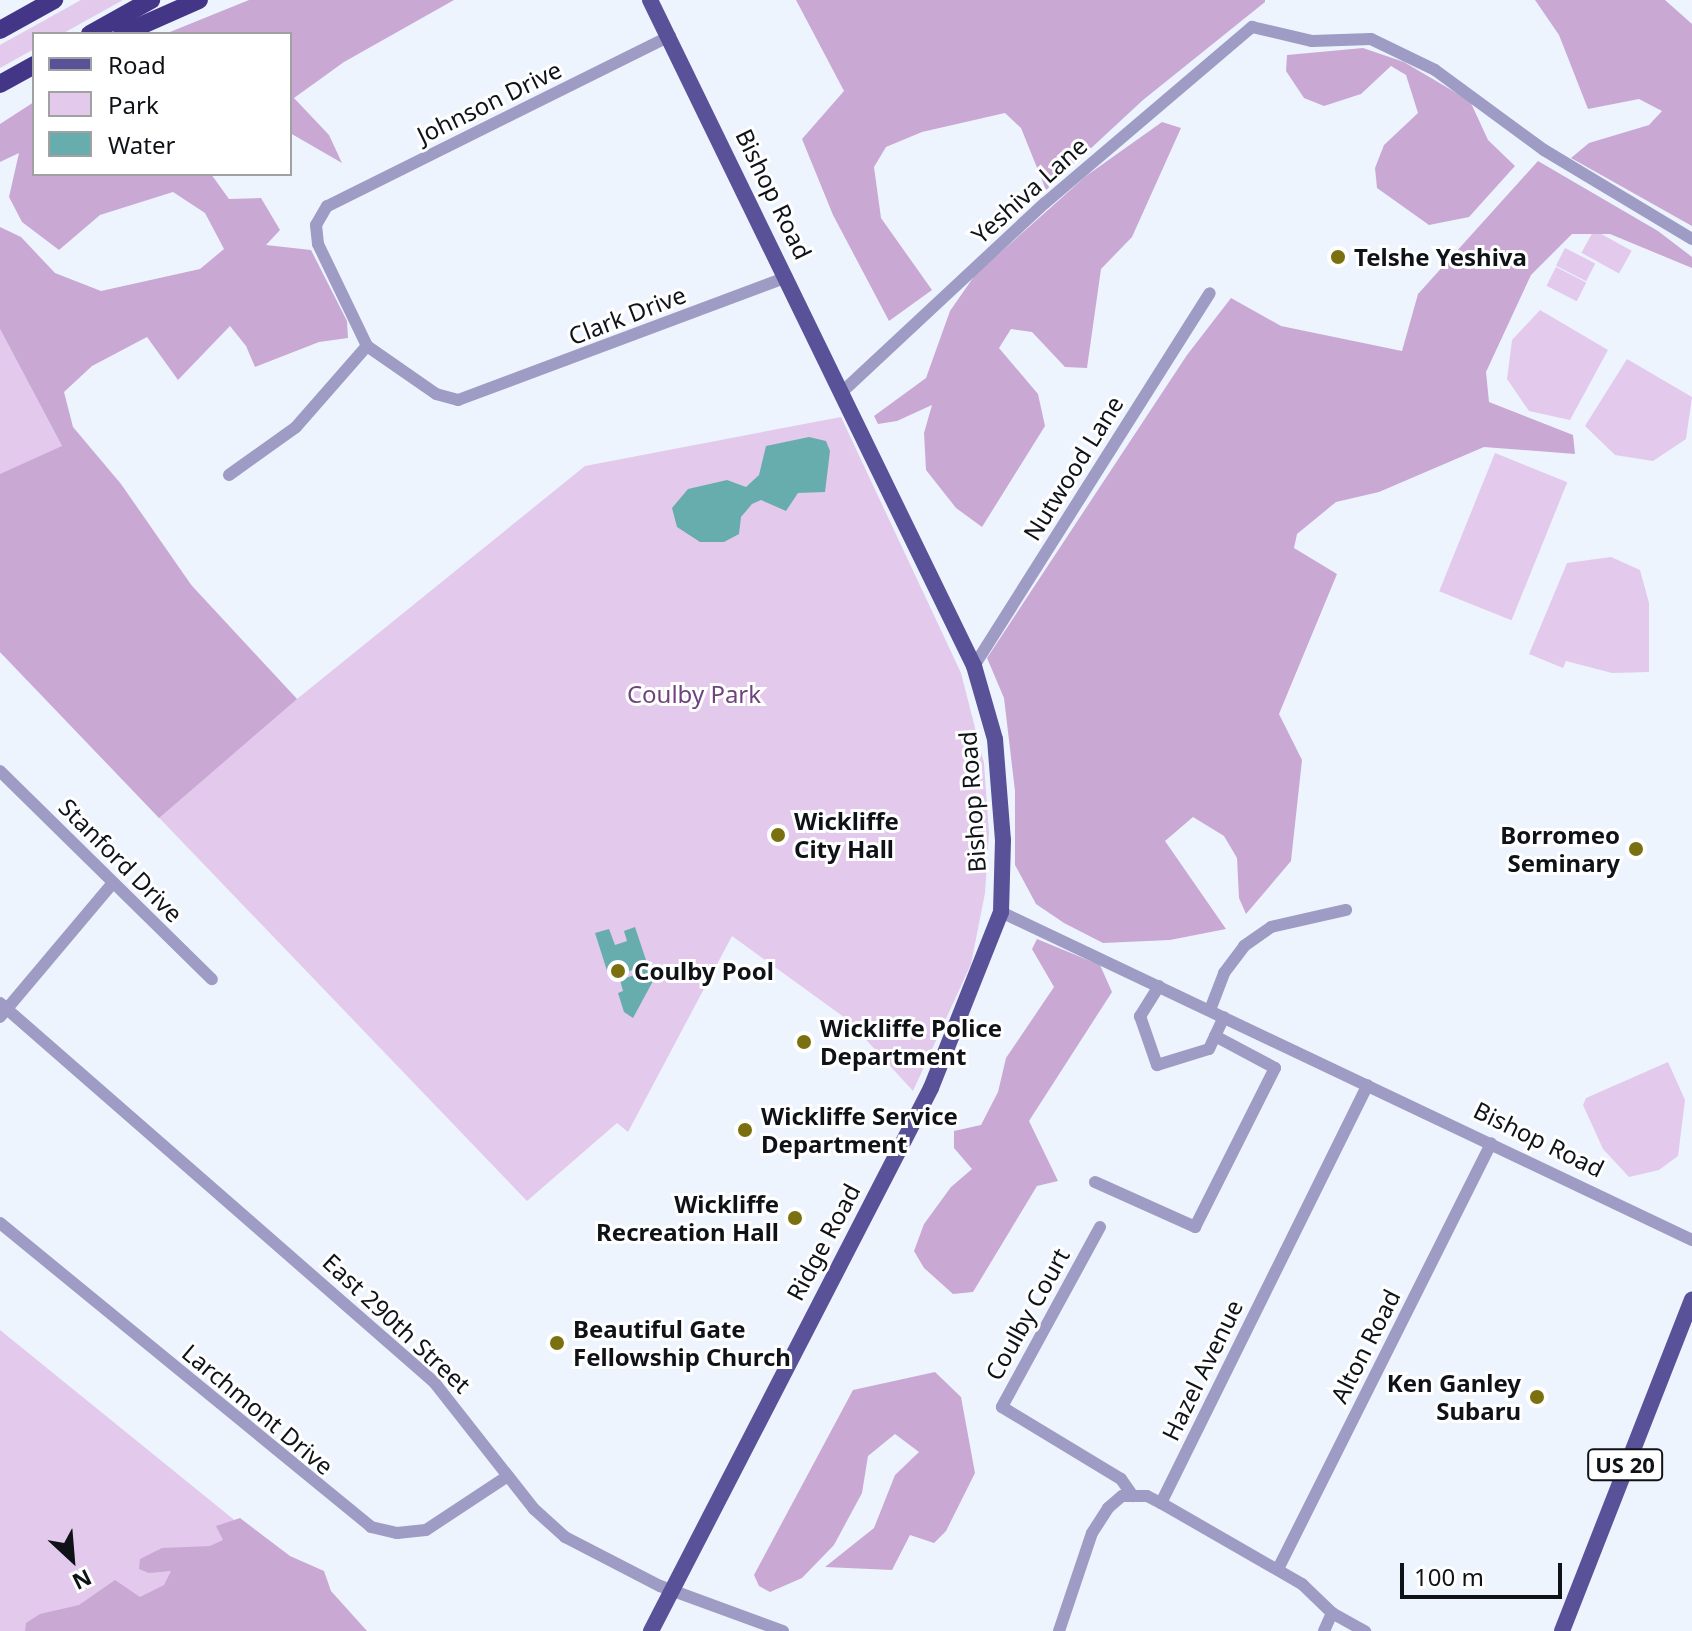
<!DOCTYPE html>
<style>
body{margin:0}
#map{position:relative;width:1692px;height:1631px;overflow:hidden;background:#edf4fe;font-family:"Noto Sans",sans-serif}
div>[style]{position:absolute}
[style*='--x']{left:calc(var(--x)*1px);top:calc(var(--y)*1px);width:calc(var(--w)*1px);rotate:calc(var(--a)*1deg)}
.green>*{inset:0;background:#e3c9ec;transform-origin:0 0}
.forest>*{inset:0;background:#c9a9d4}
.water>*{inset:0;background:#68adad}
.minor>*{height:12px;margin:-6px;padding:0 6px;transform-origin:6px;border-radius:6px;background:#9e9cc4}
.major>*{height:16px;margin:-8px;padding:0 8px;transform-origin:8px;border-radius:8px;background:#5a5298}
.highway>*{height:18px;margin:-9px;padding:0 9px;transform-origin:9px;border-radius:9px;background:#443687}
.dots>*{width:22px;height:22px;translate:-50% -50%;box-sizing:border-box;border:4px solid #fff;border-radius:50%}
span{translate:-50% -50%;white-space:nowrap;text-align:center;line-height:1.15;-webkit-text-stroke:6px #fff;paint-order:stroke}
.shield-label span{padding:2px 6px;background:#fff;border:2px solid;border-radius:6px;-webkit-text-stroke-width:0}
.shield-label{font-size:22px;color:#0f1318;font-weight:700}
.street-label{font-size:24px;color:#0f1318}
.poi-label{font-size:24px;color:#0f1318;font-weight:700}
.left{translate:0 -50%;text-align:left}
.right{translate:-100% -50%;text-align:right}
.park-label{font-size:24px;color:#6e447c}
.legend{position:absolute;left:32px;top:32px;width:260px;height:144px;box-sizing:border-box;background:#fff;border:2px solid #9fa1a3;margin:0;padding:10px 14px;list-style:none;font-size:24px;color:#0f1318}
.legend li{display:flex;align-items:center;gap:16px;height:40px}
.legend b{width:40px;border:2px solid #9fa1a3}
.north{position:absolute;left:32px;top:1519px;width:80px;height:80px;-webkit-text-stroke:6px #fff;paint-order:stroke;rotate:154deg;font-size:22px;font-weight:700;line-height:32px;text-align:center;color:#0f1318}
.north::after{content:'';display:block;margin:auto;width:28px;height:36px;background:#0f1318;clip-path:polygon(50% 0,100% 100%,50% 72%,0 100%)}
.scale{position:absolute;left:1400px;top:1563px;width:162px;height:36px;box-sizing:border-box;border:4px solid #0f1318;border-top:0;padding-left:10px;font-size:24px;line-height:28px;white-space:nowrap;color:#0f1318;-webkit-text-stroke:6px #fff;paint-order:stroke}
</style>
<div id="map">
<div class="green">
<i style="clip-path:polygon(81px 0,123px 0,62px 34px,34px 34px,34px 49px,0 68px,0 45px)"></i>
<i style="left:1594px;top:230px;width:43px;height:26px;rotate:29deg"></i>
<i style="left:1565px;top:248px;width:34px;height:20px;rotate:27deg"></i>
<i style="left:1556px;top:267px;width:34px;height:21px;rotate:27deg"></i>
<i style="clip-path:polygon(1540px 310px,1608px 350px,1570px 420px,1529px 411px,1507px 379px,1512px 340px)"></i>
<i style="clip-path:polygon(0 329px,62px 446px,297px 699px,585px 466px,841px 417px,961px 673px,984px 763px,989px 833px,985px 893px,971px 964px,913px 1091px,848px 1020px,732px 936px,628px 1132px,617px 1123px,527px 1201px,0 652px)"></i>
<i style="clip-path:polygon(1627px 359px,1692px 397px,1686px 439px,1653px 461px,1615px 455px,1585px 426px)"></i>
<i style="left:1495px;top:453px;width:78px;height:149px;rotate:22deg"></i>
<i style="clip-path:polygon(1611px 557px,1640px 570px,1649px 603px,1649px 672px,1612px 673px,1566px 661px,1563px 668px,1529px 654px,1567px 563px)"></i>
<i style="clip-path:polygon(1668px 1062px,1685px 1100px,1678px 1156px,1659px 1170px,1629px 1177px,1603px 1149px,1583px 1105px,1586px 1098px)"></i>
<i style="clip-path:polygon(0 1330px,280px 1557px,319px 1631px,0 1631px)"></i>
</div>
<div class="forest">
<i style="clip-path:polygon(249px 0,454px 0,344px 62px,294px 98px,329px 135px,342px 163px,290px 133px,290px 34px,165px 34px)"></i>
<i style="clip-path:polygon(796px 0,1265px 0,1265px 2px,1143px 100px,1046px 190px,1021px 128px,1005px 113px,922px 132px,886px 147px,874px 167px,881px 218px,932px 290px,889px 321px,833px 215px,802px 139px,844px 91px)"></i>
<i style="clip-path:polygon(1535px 0,1665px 0,1692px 24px,1692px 226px,1571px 158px,1589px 143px,1649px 125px,1662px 111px,1639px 99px,1588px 109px,1559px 35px)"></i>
<i style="clip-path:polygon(1363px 48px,1404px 62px,1470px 101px,1488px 140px,1515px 166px,1469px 217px,1429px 225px,1377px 188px,1375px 168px,1384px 145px,1418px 113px,1406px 75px,1391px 66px,1361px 94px,1324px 106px,1304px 98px,1286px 71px,1287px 55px)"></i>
<i style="clip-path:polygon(34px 102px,34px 174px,211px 174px,229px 199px,261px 198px,280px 230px,266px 245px,311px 250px,347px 321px,348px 338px,319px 342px,255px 367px,246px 346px,230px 326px,178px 380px,147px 337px,92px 366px,64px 392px,73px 427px,121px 484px,192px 586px,297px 699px,159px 818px,0 652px,0 474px,62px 446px,0 329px,0 227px,21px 237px,55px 273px,101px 291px,200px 269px,224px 249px,205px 213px,173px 192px,100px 215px,59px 250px,22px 222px,9px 197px,19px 153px,0 162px,0 124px)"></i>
<i style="clip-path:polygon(1162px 122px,1181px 128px,1132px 237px,1101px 269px,1087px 368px,1065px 367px,1032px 332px,1011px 329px,999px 348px,1038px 394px,1045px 426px,982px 527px,956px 508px,926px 470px,924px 433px,932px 405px,897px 421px,878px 424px,874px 416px,926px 378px,950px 311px,975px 275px,1086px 176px)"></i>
<i style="clip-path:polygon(1538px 161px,1658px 231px,1692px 257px,1692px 268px,1610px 234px,1572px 234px,1531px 275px,1486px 372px,1489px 402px,1573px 435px,1575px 454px,1484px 447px,1379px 492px,1336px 502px,1297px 534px,1294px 548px,1337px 574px,1279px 714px,1302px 760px,1291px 861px,1246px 914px,1239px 898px,1237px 858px,1224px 836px,1193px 817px,1165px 841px,1226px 929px,1170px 940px,1103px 943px,1064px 923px,1036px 904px,1015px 865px,1015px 791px,1004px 698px,987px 658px,1187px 355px,1231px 298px,1281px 326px,1402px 351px,1418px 294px)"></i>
<i style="clip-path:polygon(1037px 939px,1100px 965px,1112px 992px,1029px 1121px,1058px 1181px,1037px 1186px,973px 1292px,953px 1294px,924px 1268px,914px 1251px,924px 1224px,951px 1187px,972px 1169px,954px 1148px,954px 1131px,981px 1125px,998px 1092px,1006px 1058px,1054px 987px,1032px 949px)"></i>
<i style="clip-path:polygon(935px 1372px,961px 1397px,975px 1473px,946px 1531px,934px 1543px,910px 1535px,892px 1570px,825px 1567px,874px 1528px,895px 1475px,919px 1452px,895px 1434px,868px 1456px,862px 1493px,834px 1545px,802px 1578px,770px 1592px,759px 1586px,754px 1575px,853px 1390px)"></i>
<i style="clip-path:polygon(240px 1518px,290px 1556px,324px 1571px,331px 1591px,367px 1631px,25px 1631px,26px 1623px,40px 1614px,79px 1605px,115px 1580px,140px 1597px,164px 1585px,171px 1571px,149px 1573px,139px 1569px,140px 1559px,162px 1548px,210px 1546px,223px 1540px,216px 1526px)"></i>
</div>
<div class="water">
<i style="clip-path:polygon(809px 437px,826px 441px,830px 451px,825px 492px,798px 493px,786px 511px,761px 500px,752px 504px,741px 517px,739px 534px,724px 542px,700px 542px,677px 527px,672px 508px,688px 489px,727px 480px,746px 487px,759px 475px,766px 446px)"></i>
<i style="clip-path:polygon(635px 927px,653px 981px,633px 1018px,624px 1012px,618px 993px,623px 991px,620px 980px,637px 974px,636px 969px,609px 977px,595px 933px,609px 929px,615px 945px,627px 941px,624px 931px)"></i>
</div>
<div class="minor">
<i style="--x:670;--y:36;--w:383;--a:153.6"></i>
<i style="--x:327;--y:206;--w:22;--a:120"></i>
<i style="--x:316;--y:225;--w:19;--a:84"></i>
<i style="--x:318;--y:244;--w:113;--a:64.3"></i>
<i style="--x:367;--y:346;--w:84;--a:34.8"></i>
<i style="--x:436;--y:394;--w:23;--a:15"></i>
<i style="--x:458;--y:400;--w:351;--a:-20.5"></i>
<i style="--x:842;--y:392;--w:277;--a:-43"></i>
<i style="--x:1045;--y:203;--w:272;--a:-40.4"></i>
<i style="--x:1252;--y:27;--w:62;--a:13.1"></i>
<i style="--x:1312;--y:41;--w:59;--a:-1.9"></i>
<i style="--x:1371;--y:39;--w:71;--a:25.8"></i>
<i style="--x:1435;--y:70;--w:135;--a:36.3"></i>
<i style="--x:1544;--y:150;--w:173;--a:31"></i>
<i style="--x:229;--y:475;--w:82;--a:-35.6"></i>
<i style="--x:296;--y:427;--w:108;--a:-48.8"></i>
<i style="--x:974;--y:666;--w:441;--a:-57.7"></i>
<i style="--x:0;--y:771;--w:297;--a:44.5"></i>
<i style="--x:1001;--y:912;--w:765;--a:25.39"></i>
<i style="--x:1159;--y:986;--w:36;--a:122"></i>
<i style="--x:1140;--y:1016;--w:52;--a:70.9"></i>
<i style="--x:1157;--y:1065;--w:54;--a:-17.1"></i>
<i style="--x:1209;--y:1049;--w:35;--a:-65"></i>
<i style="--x:0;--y:1003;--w:576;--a:41.13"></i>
<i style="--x:434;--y:1382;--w:162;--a:51.8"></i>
<i style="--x:534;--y:1509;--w:42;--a:42.1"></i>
<i style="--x:565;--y:1537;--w:107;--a:27.3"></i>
<i style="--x:660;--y:1586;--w:131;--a:20.1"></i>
<i style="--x:1210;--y:1010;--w:40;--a:-69"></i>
<i style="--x:1224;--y:973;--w:34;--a:-53"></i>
<i style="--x:1244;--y:946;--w:33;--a:-35"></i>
<i style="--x:1271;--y:927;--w:77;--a:-12.8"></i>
<i style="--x:0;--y:1017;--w:175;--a:-49.9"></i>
<i style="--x:1095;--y:1182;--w:110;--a:24.2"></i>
<i style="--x:1195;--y:1227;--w:178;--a:-63.3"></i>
<i style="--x:1275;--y:1068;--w:68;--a:-151.9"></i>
<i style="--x:0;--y:1223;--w:480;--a:39.3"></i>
<i style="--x:371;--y:1527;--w:27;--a:13"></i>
<i style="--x:397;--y:1533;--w:29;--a:-6"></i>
<i style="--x:426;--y:1530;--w:98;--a:-33.4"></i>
<i style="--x:1100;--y:1227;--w:205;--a:118.6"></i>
<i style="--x:1002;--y:1407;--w:139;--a:31.2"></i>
<i style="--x:1121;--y:1479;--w:21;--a:55"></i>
<i style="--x:1161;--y:1503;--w:163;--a:29.9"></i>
<i style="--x:1302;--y:1584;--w:42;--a:44"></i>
<i style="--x:1332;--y:1613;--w:38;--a:29"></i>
<i style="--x:1278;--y:1569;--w:476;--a:-63.4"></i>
<i style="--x:1059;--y:1631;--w:103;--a:-71.4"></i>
<i style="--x:1092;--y:1533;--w:30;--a:-57"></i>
<i style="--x:1108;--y:1508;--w:18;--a:-41"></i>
<i style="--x:1122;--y:1496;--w:25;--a:0"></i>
<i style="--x:1147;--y:1496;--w:16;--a:27"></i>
<i style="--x:1161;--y:1503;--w:466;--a:-63.7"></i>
<i style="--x:1324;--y:1631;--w:20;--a:-66"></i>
</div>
<div class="major">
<i style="--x:650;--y:0;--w:741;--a:64.06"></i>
<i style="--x:974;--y:666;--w:76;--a:74"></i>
<i style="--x:995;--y:739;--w:101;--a:85.5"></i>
<i style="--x:1003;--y:840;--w:72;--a:91.6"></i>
<i style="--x:1001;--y:912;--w:189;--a:111.7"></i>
<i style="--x:931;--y:1088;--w:611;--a:117.28"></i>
<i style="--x:1562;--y:1631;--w:356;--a:-68.6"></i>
</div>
<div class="highway">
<i style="--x:0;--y:30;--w:62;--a:-29.1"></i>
<i style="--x:90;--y:34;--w:70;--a:-29.1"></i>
<i style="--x:122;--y:34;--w:84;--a:-23.8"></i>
<i style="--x:0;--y:84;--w:39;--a:-29"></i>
</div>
<div class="dots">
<i style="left:1338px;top:257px;background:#7a7010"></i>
<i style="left:778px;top:835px;background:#7a7010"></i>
<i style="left:1636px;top:849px;background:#7a7010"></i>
<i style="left:618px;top:971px;background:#7a7010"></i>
<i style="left:804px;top:1042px;background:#7a7010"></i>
<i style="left:745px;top:1130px;background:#7a7010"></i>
<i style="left:795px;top:1218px;background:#7a7010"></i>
<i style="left:557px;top:1343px;background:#7a7010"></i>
<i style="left:1537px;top:1397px;background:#7a7010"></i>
</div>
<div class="shield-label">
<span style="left:1625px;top:1465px">US 20</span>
</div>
<div class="street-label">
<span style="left:489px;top:102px;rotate:-26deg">Johnson Drive</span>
<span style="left:1029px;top:190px;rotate:-42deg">Yeshiva Lane</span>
<span style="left:774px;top:194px;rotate:64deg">Bishop Road</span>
<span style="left:627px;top:315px;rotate:-21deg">Clark Drive</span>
<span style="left:1073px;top:468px;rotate:-58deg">Nutwood Lane</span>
<span style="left:972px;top:802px;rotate:-94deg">Bishop Road</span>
<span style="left:121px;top:860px;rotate:45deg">Stanford Drive</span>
<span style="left:1539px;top:1139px;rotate:26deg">Bishop Road</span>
<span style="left:823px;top:1242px;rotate:-62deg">Ridge Road</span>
<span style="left:1027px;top:1314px;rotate:-61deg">Coulby Court</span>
<span style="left:397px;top:1323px;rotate:43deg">East 290th Street</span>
<span style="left:1365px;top:1346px;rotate:-63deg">Alton Road</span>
<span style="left:1202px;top:1370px;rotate:-64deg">Hazel Avenue</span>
<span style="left:258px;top:1409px;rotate:40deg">Larchmont Drive</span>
</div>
<div class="poi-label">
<span class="left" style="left:1354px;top:257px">Telshe Yeshiva</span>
<span class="left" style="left:794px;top:835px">Wickliffe<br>City Hall</span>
<span class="right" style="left:1620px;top:849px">Borromeo<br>Seminary</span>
<span class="left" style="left:634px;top:971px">Coulby Pool</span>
<span class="left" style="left:820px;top:1042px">Wickliffe Police<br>Department</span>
<span class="left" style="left:761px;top:1130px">Wickliffe Service<br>Department</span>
<span class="right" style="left:779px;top:1218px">Wickliffe<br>Recreation Hall</span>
<span class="left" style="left:573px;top:1343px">Beautiful Gate<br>Fellowship Church</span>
<span class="right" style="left:1521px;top:1397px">Ken Ganley<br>Subaru</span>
</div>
<div class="park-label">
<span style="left:694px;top:694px">Coulby Park</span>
</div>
<ul class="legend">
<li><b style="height:10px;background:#5a5298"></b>Road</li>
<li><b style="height:22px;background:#e3c9ec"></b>Park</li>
<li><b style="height:22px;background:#68adad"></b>Water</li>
</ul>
<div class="north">N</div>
<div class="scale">100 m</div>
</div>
